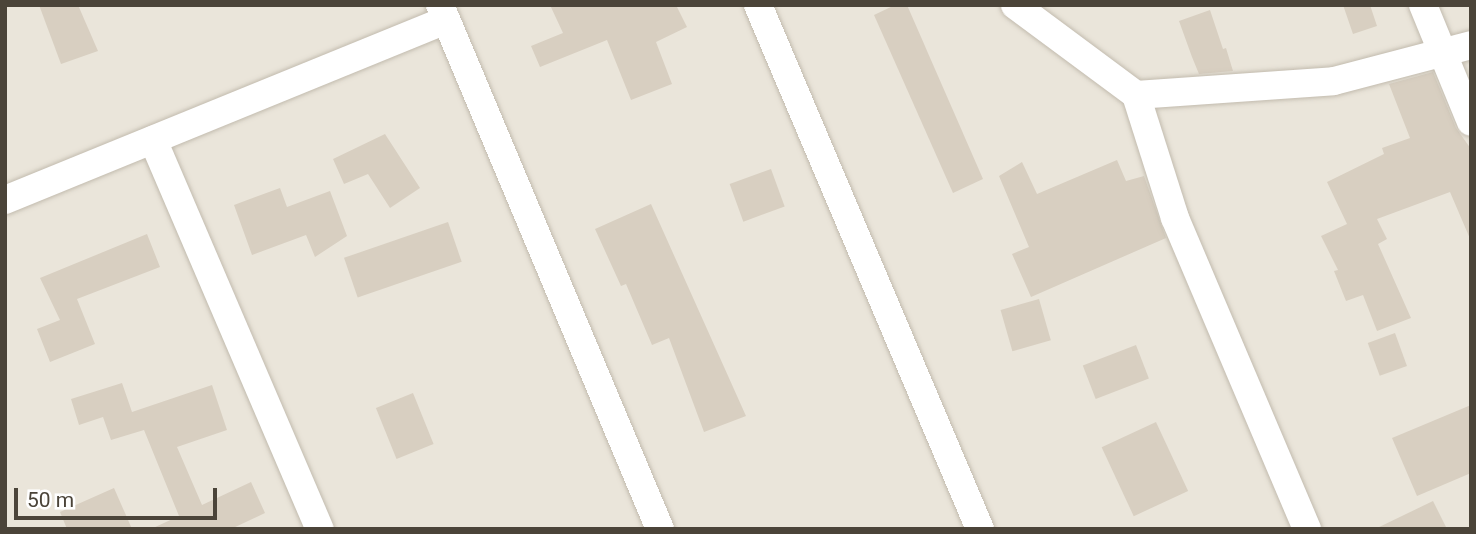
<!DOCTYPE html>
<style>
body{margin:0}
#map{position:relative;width:1476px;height:534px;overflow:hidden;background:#f6f3ec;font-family:Roboto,sans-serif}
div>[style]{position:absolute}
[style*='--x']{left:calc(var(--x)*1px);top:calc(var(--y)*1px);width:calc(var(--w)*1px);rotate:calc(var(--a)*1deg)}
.residential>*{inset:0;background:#eae5da;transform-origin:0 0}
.building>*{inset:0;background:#d8cfc1;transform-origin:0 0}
.roads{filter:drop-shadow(0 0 2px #c2bbae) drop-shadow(0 0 2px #c2bbae)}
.street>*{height:28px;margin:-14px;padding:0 14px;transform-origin:14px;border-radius:14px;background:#fff}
span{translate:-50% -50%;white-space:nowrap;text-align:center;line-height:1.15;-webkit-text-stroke:5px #fff;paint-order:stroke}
.frame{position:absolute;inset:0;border:7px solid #4b4439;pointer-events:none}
.scale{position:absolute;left:14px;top:488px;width:203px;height:32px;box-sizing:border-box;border:4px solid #4b4439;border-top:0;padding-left:9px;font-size:21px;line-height:24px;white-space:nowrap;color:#4b4439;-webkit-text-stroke:5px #fff;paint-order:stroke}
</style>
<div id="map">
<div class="residential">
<i style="left:5px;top:5px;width:1466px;height:524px"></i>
</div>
<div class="building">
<i style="clip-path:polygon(39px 5px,78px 5px,98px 51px,61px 64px)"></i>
<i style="clip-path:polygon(550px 5px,676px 5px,687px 27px,656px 42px,672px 84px,631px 100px,607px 40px,540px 67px,531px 46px,563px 33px)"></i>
<i style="clip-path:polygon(895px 5px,907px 5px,983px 179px,953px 193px,874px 15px)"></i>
<i style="clip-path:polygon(1343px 5px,1370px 5px,1377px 26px,1353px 34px)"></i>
<i style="clip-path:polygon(1210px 10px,1223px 49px,1226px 48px,1233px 71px,1199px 74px,1192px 57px,1179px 21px)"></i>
<i style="clip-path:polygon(1433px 72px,1456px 128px,1471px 149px,1471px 241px,1450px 192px,1377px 219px,1387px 239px,1378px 244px,1411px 318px,1377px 331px,1363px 295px,1346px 301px,1334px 271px,1338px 270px,1321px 236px,1347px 224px,1327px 182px,1384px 154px,1382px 148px,1410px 138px,1389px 84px)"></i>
<i style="clip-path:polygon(385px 134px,420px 188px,390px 208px,368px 174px,344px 184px,333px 159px)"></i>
<i style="clip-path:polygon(1117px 160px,1126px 181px,1144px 176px,1166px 238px,1031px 297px,1012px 254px,1029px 247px,999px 176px,1022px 162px,1037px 194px)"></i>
<i style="left:771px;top:169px;width:40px;height:44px;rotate:70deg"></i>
<i style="clip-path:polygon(280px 188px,287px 207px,330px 191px,347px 236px,315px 257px,306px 235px,252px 255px,234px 205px)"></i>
<i style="clip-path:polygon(651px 204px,746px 416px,704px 432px,669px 338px,652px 345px,626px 284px,621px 286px,595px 229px)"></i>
<i style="left:448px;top:222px;width:42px;height:110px;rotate:71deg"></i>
<i style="clip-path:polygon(147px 234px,160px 267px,77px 299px,95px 344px,50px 362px,37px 329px,60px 320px,40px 278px)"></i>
<i style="left:1039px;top:299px;width:43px;height:40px;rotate:74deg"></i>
<i style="left:1395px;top:333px;width:35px;height:29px;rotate:70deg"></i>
<i style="left:1136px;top:345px;width:36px;height:57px;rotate:69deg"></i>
<i style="clip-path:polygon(122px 383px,132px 412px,212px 385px,227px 430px,177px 447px,202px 505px,251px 482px,265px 513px,231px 529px,151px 529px,179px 516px,144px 430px,111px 440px,103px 417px,79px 425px,71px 399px)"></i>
<i style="left:413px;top:393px;width:55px;height:40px;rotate:68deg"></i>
<i style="clip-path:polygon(1471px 405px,1471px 473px,1417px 496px,1392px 438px)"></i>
<i style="left:1156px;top:422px;width:76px;height:60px;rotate:65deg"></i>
<i style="clip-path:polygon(114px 488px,132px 529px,67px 529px,60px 512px)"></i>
<i style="clip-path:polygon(1433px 501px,1447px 529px,1375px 529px)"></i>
</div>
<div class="roads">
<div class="street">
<i style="--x:440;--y:5;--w:568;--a:67.23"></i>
<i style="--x:758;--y:5;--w:569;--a:67.04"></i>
<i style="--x:1015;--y:5;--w:151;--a:36.6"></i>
<i style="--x:1136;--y:95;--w:129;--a:72.4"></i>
<i style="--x:1175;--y:218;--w:338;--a:67"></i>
<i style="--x:1423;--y:5;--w:126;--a:67.7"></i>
<i style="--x:1136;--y:95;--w:198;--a:-4"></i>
<i style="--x:1334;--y:81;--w:142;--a:-14.7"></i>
<i style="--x:153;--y:140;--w:423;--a:66.8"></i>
<i style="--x:5;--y:200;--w:476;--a:-22.2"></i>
</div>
</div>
<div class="frame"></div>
<div class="scale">50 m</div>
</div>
